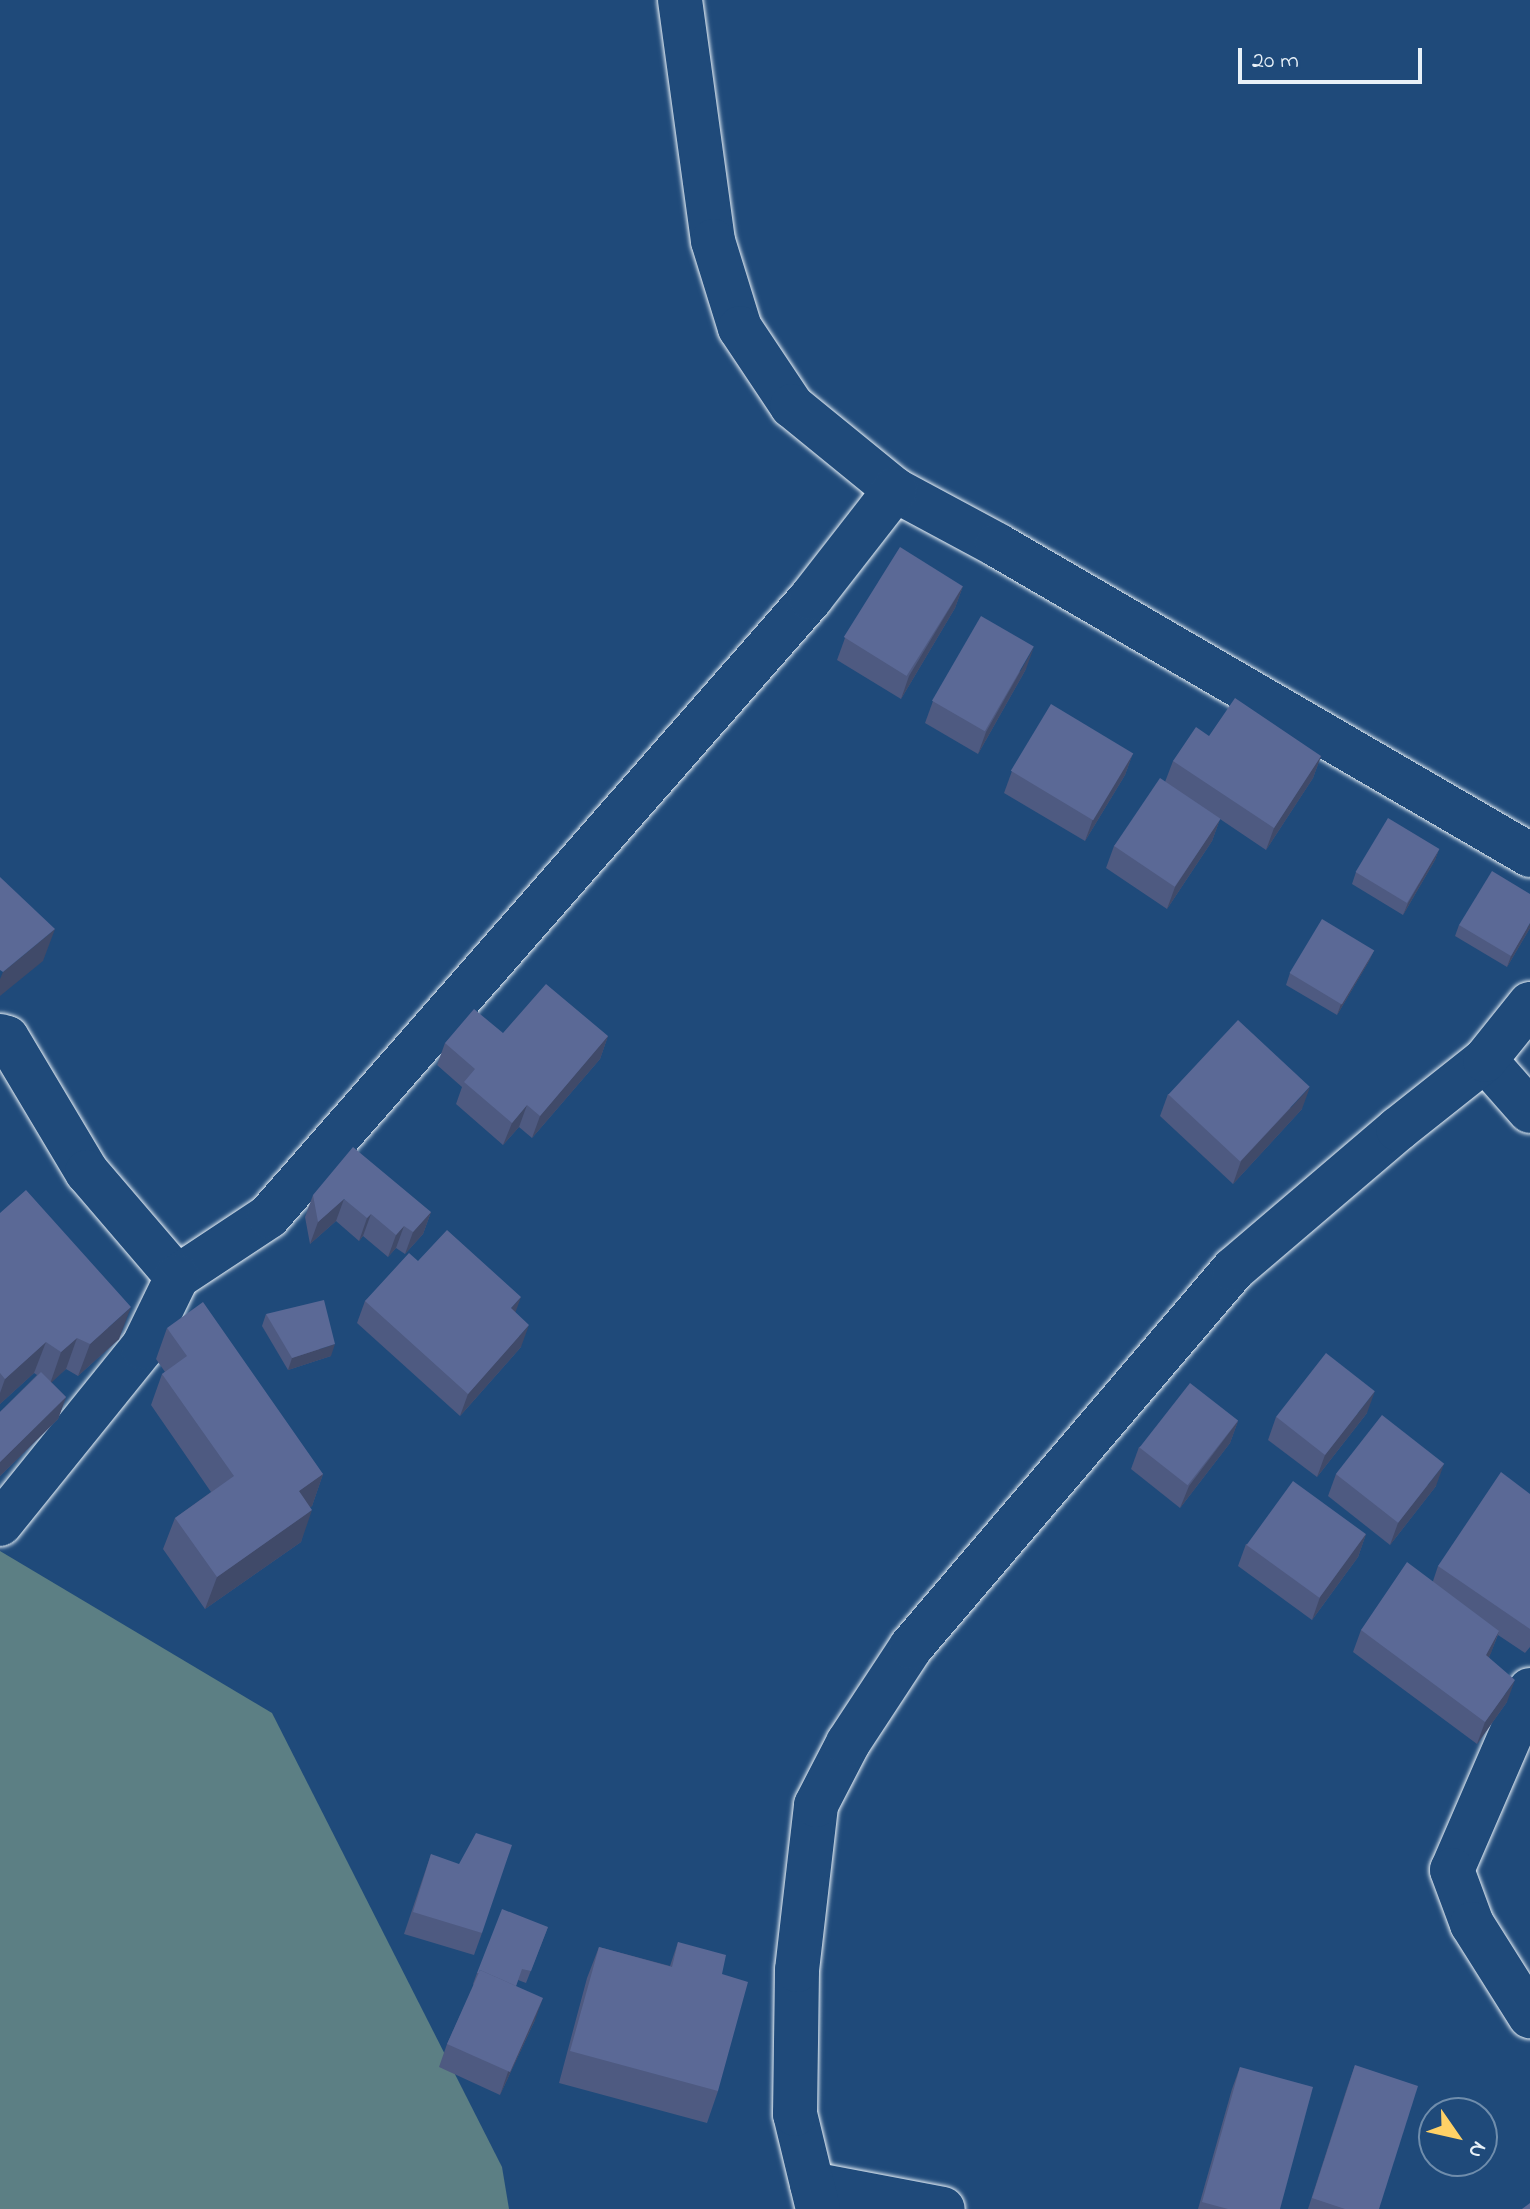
<!DOCTYPE html>
<style>
body{margin:0}
#map{position:relative;width:1530px;height:2209px;overflow:hidden;background:#1f4a7a;font-family:"Indie Flower",sans-serif}
div>[style]{position:absolute}
[style*='--x']{left:calc(var(--x)*1px);top:calc(var(--y)*1px);width:calc(var(--w)*1px);rotate:calc(var(--a)*1deg)}
.green>*{inset:0;background:#5c7f84}
.roads{filter:drop-shadow(0 0 2px #e8f1f8) drop-shadow(0 0 2px #e8f1f8)}
.minor>*{height:44px;margin:-22px;padding:0 22px;transform-origin:22px;border-radius:22px;background:#1f4a7a}
.wall>*{inset:0;background:#4e5a81}
.shaded-wall>*{inset:0;background:#404a69}
.building>*{inset:0;background:#5b6996;transform-origin:0 0}
span{translate:-50% -50%;white-space:nowrap;text-align:center;line-height:1.15;-webkit-text-stroke:8px #1f4a7a;paint-order:stroke}
.north{position:absolute;left:1418px;top:2097px;width:80px;height:80px;box-sizing:border-box;background:#1f4a7a;border:2px solid #6f8dac;border-radius:50%;rotate:124deg;font-size:22px;font-weight:700;line-height:32px;text-align:center;color:#e8f1f8}
.north::after{content:'';display:block;margin:auto;width:28px;height:36px;background:#ffd166;clip-path:polygon(50% 0,100% 100%,50% 72%,0 100%)}
.scale{position:absolute;left:1238px;top:48px;width:184px;height:36px;box-sizing:border-box;border:4px solid #e8f1f8;border-top:0;padding-left:10px;font-size:24px;line-height:28px;white-space:nowrap;color:#e8f1f8;-webkit-text-stroke:6px #1f4a7a;paint-order:stroke}
</style>
<div id="map">
<div class="green">
<i style="clip-path:polygon(0 1551px,272px 1713px,502px 2167px,509px 2209px,0 2209px)"></i>
</div>
<div class="roads">
<div class="minor">
<i style="--x:680;--y:0;--w:243;--a:82.2"></i>
<i style="--x:713;--y:241;--w:91;--a:72.8"></i>
<i style="--x:740;--y:328;--w:94;--a:56.3"></i>
<i style="--x:792;--y:406;--w:133;--a:39.2"></i>
<i style="--x:895;--y:490;--w:116;--a:28.3"></i>
<i style="--x:997;--y:545;--w:617;--a:30.18"></i>
<i style="--x:0;--y:1036;--w:7;--a:16"></i>
<i style="--x:7;--y:1038;--w:156;--a:59.2"></i>
<i style="--x:87;--y:1172;--w:138;--a:49.4"></i>
<i style="--x:177;--y:1277;--w:110;--a:-33.5"></i>
<i style="--x:269;--y:1216;--w:822;--a:-48.75"></i>
<i style="--x:811;--y:598;--w:137;--a:-52.1"></i>
<i style="--x:1485;--y:1060;--w:68;--a:48.6"></i>
<i style="--x:0;--y:1524;--w:228;--a:-51.1"></i>
<i style="--x:143;--y:1347;--w:78;--a:-64.1"></i>
<i style="--x:1530;--y:1690;--w:196;--a:113.4"></i>
<i style="--x:1452;--y:1870;--w:58;--a:69.7"></i>
<i style="--x:1472;--y:1924;--w:109;--a:57.8"></i>
<i style="--x:812;--y:2184;--w:133;--a:10.8"></i>
<i style="--x:818;--y:2209;--w:98;--a:-103.6"></i>
<i style="--x:795;--y:2114;--w:144;--a:-89.2"></i>
<i style="--x:797;--y:1970;--w:166;--a:-83.4"></i>
<i style="--x:816;--y:1805;--w:70;--a:-62.7"></i>
<i style="--x:848;--y:1743;--w:115;--a:-56.7"></i>
<i style="--x:911;--y:1647;--w:497;--a:-49.5"></i>
<i style="--x:1234;--y:1269;--w:216;--a:-40.5"></i>
<i style="--x:1398;--y:1129;--w:111;--a:-38.4"></i>
<i style="--x:1485;--y:1060;--w:72;--a:-51.2"></i>
</div>
</div>
<div class="wall">
<i style="clip-path:polygon(963px 586px,955px 608px,901px 699px,837px 660px,845px 638px)"></i>
<i style="clip-path:polygon(1026px 669px,978px 754px,925px 723px,933px 701px)"></i>
<i style="clip-path:polygon(1209px 736px,1321px 756px,1313px 778px,1266px 850px,1220px 819px,1212px 841px,1167px 909px,1106px 868px,1114px 846px,1165px 782px,1173px 761px)"></i>
<i style="clip-path:polygon(1133px 753px,1125px 775px,1085px 841px,1004px 793px,1012px 771px)"></i>
<i style="clip-path:polygon(1439px 849px,1435px 860px,1403px 915px,1352px 884px,1356px 872px)"></i>
<i style="clip-path:polygon(1459px 925px,1530px 928px,1507px 967px,1455px 936px)"></i>
<i style="clip-path:polygon(1374px 950px,1369px 961px,1337px 1015px,1286px 985px,1290px 973px)"></i>
<i style="clip-path:polygon(503px 1033px,608px 1036px,600px 1059px,532px 1138px,519px 1127px,503px 1145px,456px 1104px,462px 1087px,437px 1065px,445px 1043px)"></i>
<i style="clip-path:polygon(1168px 1094px,1302px 1109px,1233px 1184px,1160px 1116px)"></i>
<i style="clip-path:polygon(313px 1195px,431px 1212px,423px 1234px,405px 1254px,396px 1248px,388px 1257px,363px 1236px,359px 1241px,336px 1221px,310px 1244px,305px 1217px)"></i>
<i style="clip-path:polygon(0 1213px,119px 1339px,78px 1376px,66px 1369px,51px 1382px,66px 1397px,58px 1419px,0 1476px,0 1412px,37px 1375px,34px 1373px,0 1404px)"></i>
<i style="clip-path:polygon(418px 1261px,515px 1312px,521px 1347px,460px 1416px,357px 1323px,365px 1301px)"></i>
<i style="clip-path:polygon(266px 1314px,331px 1356px,288px 1370px,262px 1326px)"></i>
<i style="clip-path:polygon(167px 1328px,323px 1474px,312px 1506px,310px 1507px,301px 1542px,205px 1609px,163px 1549px,175px 1518px,211px 1492px,151px 1405px,162px 1374px,165px 1372px,156px 1359px)"></i>
<i style="clip-path:polygon(1367px 1413px,1317px 1477px,1268px 1440px,1276px 1417px)"></i>
<i style="clip-path:polygon(1238px 1421px,1230px 1443px,1180px 1508px,1131px 1469px,1139px 1447px)"></i>
<i style="clip-path:polygon(1336px 1474px,1436px 1486px,1390px 1545px,1328px 1496px)"></i>
<i style="clip-path:polygon(1530px 1494px,1530px 1647px,1525px 1653px,1498px 1635px,1489px 1657px,1507px 1702px,1477px 1744px,1353px 1652px,1361px 1630px,1433px 1581px,1438px 1566px)"></i>
<i style="clip-path:polygon(1366px 1534px,1358px 1557px,1312px 1620px,1238px 1566px,1246px 1544px)"></i>
<i style="clip-path:polygon(431px 1854px,482px 1933px,474px 1955px,404px 1934px)"></i>
<i style="clip-path:polygon(548px 1927px,526px 1983px,518px 1980px,516px 1986px,535px 2020px,500px 2095px,439px 2067px,447px 2044px,474px 1985px,473px 1984px,477px 1973px)"></i>
<i style="clip-path:polygon(678px 1942px,722px 1974px,718px 2091px,707px 2123px,559px 2083px,587px 1978px,599px 1947px,670px 1966px)"></i>
<i style="clip-path:polygon(1355px 2065px,1379px 2209px,1308px 2209px,1347px 2088px)"></i>
<i style="clip-path:polygon(1240px 2067px,1280px 2209px,1198px 2209px,1232px 2089px)"></i>
</div>
<div class="shaded-wall">
<i style="clip-path:polygon(963px 586px,955px 608px,901px 699px,909px 676px)"></i>
<i style="clip-path:polygon(1034px 647px,1026px 669px,978px 754px,986px 732px)"></i>
<i style="clip-path:polygon(1133px 753px,1125px 775px,1085px 841px,1093px 819px)"></i>
<i style="clip-path:polygon(1321px 756px,1313px 778px,1266px 850px,1274px 828px)"></i>
<i style="clip-path:polygon(1220px 819px,1212px 841px,1167px 909px,1175px 887px)"></i>
<i style="clip-path:polygon(1439px 849px,1435px 860px,1403px 915px,1408px 903px)"></i>
<i style="clip-path:polygon(1530px 923px,1530px 928px,1507px 967px,1511px 956px)"></i>
<i style="clip-path:polygon(55px 929px,43px 961px,0 996px,0 979px,3px 972px)"></i>
<i style="clip-path:polygon(1374px 950px,1369px 961px,1337px 1015px,1341px 1004px)"></i>
<i style="clip-path:polygon(608px 1036px,600px 1059px,532px 1138px,540px 1116px)"></i>
<i style="clip-path:polygon(1310px 1087px,1302px 1109px,1233px 1184px,1241px 1161px)"></i>
<i style="clip-path:polygon(527px 1105px,519px 1127px,503px 1145px,512px 1123px)"></i>
<i style="clip-path:polygon(344px 1199px,336px 1221px,310px 1244px,318px 1222px)"></i>
<i style="clip-path:polygon(431px 1212px,423px 1234px,405px 1254px,413px 1232px)"></i>
<i style="clip-path:polygon(371px 1214px,363px 1236px,359px 1241px,367px 1218px)"></i>
<i style="clip-path:polygon(404px 1226px,396px 1248px,388px 1257px,396px 1235px)"></i>
<i style="clip-path:polygon(521px 1297px,513px 1319px,511px 1308px)"></i>
<i style="clip-path:polygon(131px 1307px,119px 1339px,78px 1376px,90px 1344px)"></i>
<i style="clip-path:polygon(529px 1325px,521px 1347px,460px 1416px,468px 1394px)"></i>
<i style="clip-path:polygon(77px 1338px,66px 1369px,50px 1384px,61px 1352px)"></i>
<i style="clip-path:polygon(46px 1342px,34px 1373px,0 1404px,0 1393px,5px 1379px)"></i>
<i style="clip-path:polygon(335px 1344px,331px 1356px,288px 1370px,292px 1358px)"></i>
<i style="clip-path:polygon(1375px 1391px,1367px 1413px,1317px 1477px,1325px 1455px)"></i>
<i style="clip-path:polygon(66px 1397px,58px 1419px,0 1476px,0 1462px)"></i>
<i style="clip-path:polygon(1238px 1421px,1230px 1443px,1180px 1508px,1189px 1486px)"></i>
<i style="clip-path:polygon(1444px 1464px,1436px 1486px,1390px 1545px,1398px 1523px)"></i>
<i style="clip-path:polygon(323px 1474px,312px 1506px,287px 1522px,299px 1491px)"></i>
<i style="clip-path:polygon(312px 1510px,301px 1542px,205px 1609px,217px 1577px)"></i>
<i style="clip-path:polygon(1366px 1534px,1358px 1557px,1312px 1620px,1320px 1597px)"></i>
<i style="clip-path:polygon(1499px 1631px,1491px 1653px,1478px 1677px,1486px 1655px)"></i>
<i style="clip-path:polygon(1515px 1680px,1507px 1702px,1477px 1744px,1485px 1722px)"></i>
<i style="clip-path:polygon(543px 1998px,535px 2020px,500px 2095px,508px 2072px)"></i>
</div>
<div class="building">
<i style="left:900px;top:547px;width:74px;height:106px;rotate:32deg"></i>
<i style="left:981px;top:616px;width:61px;height:98px;rotate:30deg"></i>
<i style="clip-path:polygon(1235px 698px,1321px 756px,1274px 828px,1173px 761px,1196px 727px,1209px 736px)"></i>
<i style="left:1051px;top:704px;width:96px;height:78px;rotate:31deg"></i>
<i style="left:1160px;top:778px;width:73px;height:82px;rotate:34deg"></i>
<i style="left:1388px;top:818px;width:60px;height:63px;rotate:31deg"></i>
<i style="clip-path:polygon(1492px 871px,1530px 894px,1530px 923px,1511px 956px,1459px 925px)"></i>
<i style="clip-path:polygon(0 877px,55px 929px,3px 972px,0 970px)"></i>
<i style="left:1322px;top:919px;width:61px;height:63px;rotate:31deg"></i>
<i style="clip-path:polygon(546px 984px,608px 1036px,540px 1116px,527px 1105px,512px 1123px,464px 1082px,475px 1069px,445px 1043px,474px 1009px,503px 1033px)"></i>
<i style="left:1238px;top:1020px;width:98px;height:102px;rotate:43deg"></i>
<i style="clip-path:polygon(353px 1147px,431px 1212px,413px 1232px,404px 1226px,396px 1235px,371px 1214px,367px 1218px,344px 1199px,318px 1222px,313px 1195px)"></i>
<i style="clip-path:polygon(26px 1190px,131px 1307px,90px 1344px,77px 1338px,61px 1352px,46px 1342px,5px 1379px,0 1373px,0 1213px)"></i>
<i style="clip-path:polygon(447px 1230px,521px 1297px,511px 1308px,529px 1325px,468px 1394px,365px 1301px,409px 1253px,418px 1261px)"></i>
<i style="clip-path:polygon(324px 1300px,335px 1344px,292px 1358px,266px 1314px)"></i>
<i style="clip-path:polygon(203px 1302px,323px 1474px,299px 1491px,312px 1510px,217px 1577px,175px 1518px,234px 1476px,162px 1374px,187px 1356px,167px 1328px)"></i>
<i style="left:1326px;top:1353px;width:62px;height:81px;rotate:38deg"></i>
<i style="clip-path:polygon(41px 1372px,66px 1397px,0 1462px,0 1412px)"></i>
<i style="left:1190px;top:1383px;width:61px;height:82px;rotate:38deg"></i>
<i style="left:1382px;top:1415px;width:79px;height:75px;rotate:38deg"></i>
<i style="clip-path:polygon(1501px 1472px,1530px 1494px,1530px 1629px,1438px 1566px)"></i>
<i style="left:1293px;top:1481px;width:90px;height:79px;rotate:36deg"></i>
<i style="clip-path:polygon(1407px 1562px,1499px 1631px,1486px 1655px,1515px 1680px,1485px 1722px,1361px 1630px)"></i>
<i style="clip-path:polygon(476px 1833px,512px 1845px,482px 1933px,413px 1912px,431px 1854px,459px 1864px)"></i>
<i style="clip-path:polygon(502px 1909px,548px 1927px,531px 1971px,522px 1969px,516px 1986px,480px 1970px,479px 1973px,477px 1973px)"></i>
<i style="clip-path:polygon(678px 1942px,726px 1955px,722px 1974px,748px 1982px,718px 2091px,570px 2051px,599px 1947px,672px 1967px)"></i>
<i style="left:480px;top:1970px;width:69px;height:81px;rotate:24deg"></i>
<i style="clip-path:polygon(1355px 2065px,1418px 2086px,1379px 2209px,1345px 2209px,1312px 2198px)"></i>
<i style="clip-path:polygon(1240px 2067px,1313px 2087px,1280px 2209px,1228px 2209px,1202px 2202px)"></i>
<i style="clip-path:polygon(1530px 2203px,1530px 2209px,1522px 2209px)"></i>
</div>
<div class="north">N</div>
<div class="scale">20 m</div>
</div>
